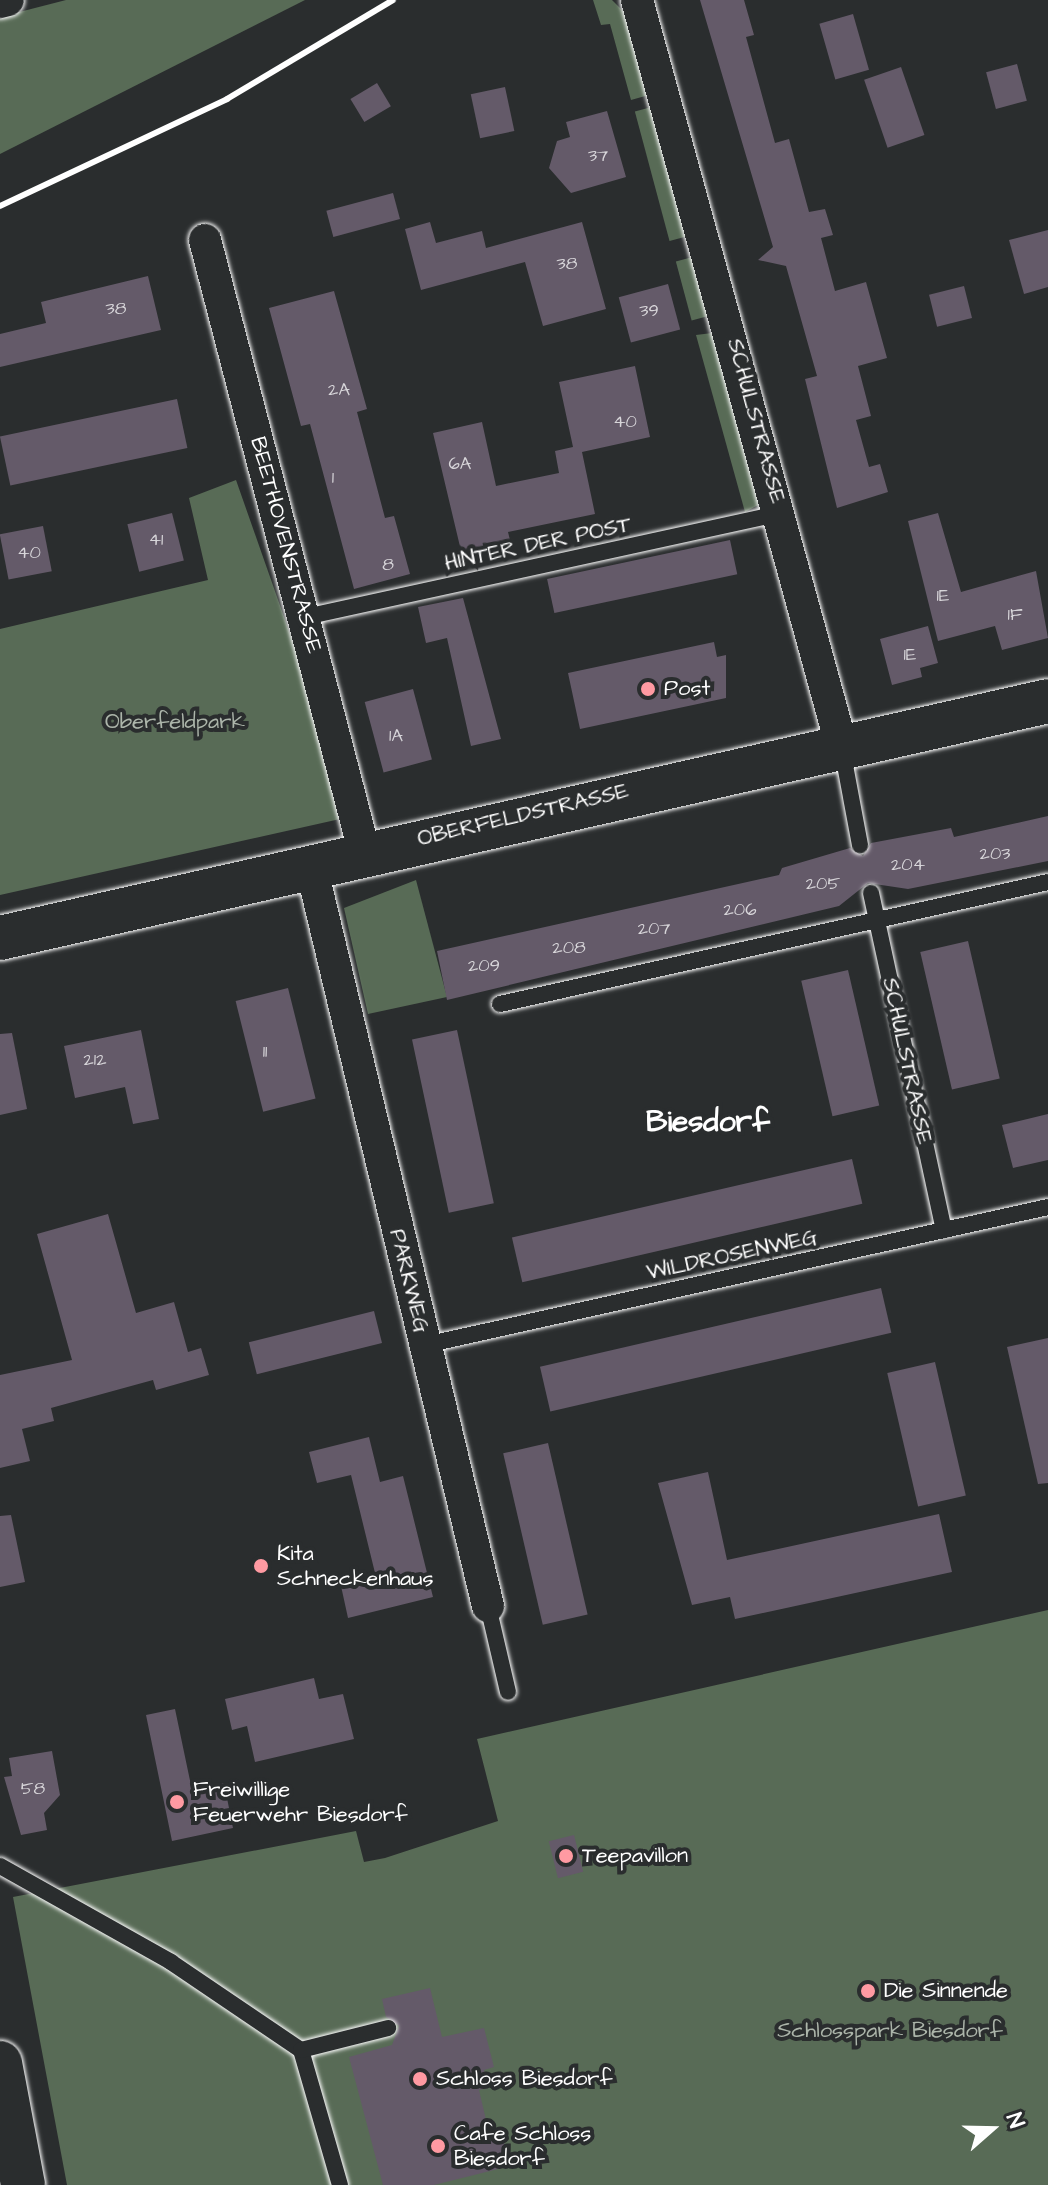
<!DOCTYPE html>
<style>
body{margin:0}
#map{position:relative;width:1048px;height:2185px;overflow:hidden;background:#2a2d2e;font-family:"Architects Daughter",sans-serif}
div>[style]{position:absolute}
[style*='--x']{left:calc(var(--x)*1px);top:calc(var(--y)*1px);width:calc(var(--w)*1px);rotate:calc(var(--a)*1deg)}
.green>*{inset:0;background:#586b56;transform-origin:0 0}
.building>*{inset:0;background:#645a69;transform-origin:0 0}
.roads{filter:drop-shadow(0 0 2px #fff) drop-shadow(0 0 2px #fff)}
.lane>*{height:16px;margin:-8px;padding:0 8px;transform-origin:8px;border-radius:8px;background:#2a2d2e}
.street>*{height:32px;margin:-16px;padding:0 16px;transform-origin:16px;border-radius:16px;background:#2a2d2e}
.secondary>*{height:44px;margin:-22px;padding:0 22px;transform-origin:22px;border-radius:22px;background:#2a2d2e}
.primary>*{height:44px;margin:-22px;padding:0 22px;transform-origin:22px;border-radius:22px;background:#2a2d2e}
.rail>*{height:6px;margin:-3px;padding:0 3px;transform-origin:3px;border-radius:3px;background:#fff}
.dots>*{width:22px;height:22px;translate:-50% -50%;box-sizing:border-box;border:4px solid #2a2d2e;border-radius:50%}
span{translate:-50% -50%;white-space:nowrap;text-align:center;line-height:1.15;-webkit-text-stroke:8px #2a2d2e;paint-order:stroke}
.number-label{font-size:18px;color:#d8d6da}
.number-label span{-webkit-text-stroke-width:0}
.street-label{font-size:22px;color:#fff}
.poi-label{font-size:22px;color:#fff}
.left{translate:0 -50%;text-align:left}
.park-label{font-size:22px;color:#acb5aa}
.district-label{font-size:30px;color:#fff;font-weight:700}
.north{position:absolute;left:952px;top:2089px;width:80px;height:80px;-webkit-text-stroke:6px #2a2d2e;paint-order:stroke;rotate:70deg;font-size:22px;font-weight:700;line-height:32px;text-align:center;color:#fff}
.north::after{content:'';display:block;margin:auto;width:28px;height:36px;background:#fff;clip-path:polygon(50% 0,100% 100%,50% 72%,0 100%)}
</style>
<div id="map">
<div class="green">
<i style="clip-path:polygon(66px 0,305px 0,0 154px,0 17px)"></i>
<i style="clip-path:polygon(593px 0,612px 0,633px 21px,656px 93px,631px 100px,610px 24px,601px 25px)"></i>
<i style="left:659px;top:105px;width:134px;height:25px;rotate:75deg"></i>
<i style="left:700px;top:255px;width:61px;height:25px;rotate:75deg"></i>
<i style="clip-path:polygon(712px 333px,762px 503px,745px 512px,696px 335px)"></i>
<i style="clip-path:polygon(236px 480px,297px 654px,340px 819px,0 895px,0 629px,208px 580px,189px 498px)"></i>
<i style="clip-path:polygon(416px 880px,447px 997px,368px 1014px,344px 908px)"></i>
<i style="clip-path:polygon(1048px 1610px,1048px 2185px,67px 2185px,13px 1897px,356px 1831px,364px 1862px,385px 1858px,498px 1821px,477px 1739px)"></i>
</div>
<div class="building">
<i style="clip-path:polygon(700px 0,744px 0,754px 35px,746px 37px,775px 143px,789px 139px,809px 212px,825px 209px,833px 235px,821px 238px,835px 291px,866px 282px,887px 358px,858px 366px,871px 416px,856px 420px,869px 467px,880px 464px,888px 492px,837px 508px,805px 379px,817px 376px,786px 266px,758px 260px,773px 247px)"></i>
<i style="left:853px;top:14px;width:58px;height:35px;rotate:74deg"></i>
<i style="left:1017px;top:64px;width:38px;height:32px;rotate:75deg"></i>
<i style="left:901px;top:67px;width:72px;height:39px;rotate:71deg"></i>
<i style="left:377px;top:83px;width:27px;height:31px;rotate:59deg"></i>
<i style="left:505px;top:87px;width:45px;height:35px;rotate:78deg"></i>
<i style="clip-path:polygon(607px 111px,626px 177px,571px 193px,549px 168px,557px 141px,570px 137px,566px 122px)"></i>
<i style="left:393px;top:193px;width:27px;height:69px;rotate:75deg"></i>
<i style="clip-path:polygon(430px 222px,436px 243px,482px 231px,486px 248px,582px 222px,606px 309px,543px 326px,525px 262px,421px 290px,405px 229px)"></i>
<i style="clip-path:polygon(1048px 230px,1048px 287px,1024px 294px,1009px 240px)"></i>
<i style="clip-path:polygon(148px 276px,161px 330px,0 367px,0 334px,46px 323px,41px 302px)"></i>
<i style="left:668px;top:284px;width:47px;height:51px;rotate:75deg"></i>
<i style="left:964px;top:286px;width:33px;height:36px;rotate:76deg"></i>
<i style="clip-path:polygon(334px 291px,367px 409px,357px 412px,385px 518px,394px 516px,410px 574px,354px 589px,310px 424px,301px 426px,269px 308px)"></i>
<i style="clip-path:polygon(635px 366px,650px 437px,582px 452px,595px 514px,508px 532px,511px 544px,462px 555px,433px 433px,482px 422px,496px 486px,559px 473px,555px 451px,573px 447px,559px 382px)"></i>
<i style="left:177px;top:399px;width:50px;height:181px;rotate:78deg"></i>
<i style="left:172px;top:513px;width:49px;height:46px;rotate:76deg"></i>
<i style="clip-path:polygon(938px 513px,961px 592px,1036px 571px,1048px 638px,1002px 650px,995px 626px,938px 641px,908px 521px)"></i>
<i style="left:43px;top:526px;width:46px;height:44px;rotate:79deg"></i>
<i style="left:730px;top:540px;width:35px;height:187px;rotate:78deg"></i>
<i style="clip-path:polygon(463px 598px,501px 739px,471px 746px,447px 638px,426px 643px,418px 607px)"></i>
<i style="clip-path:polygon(928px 626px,938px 663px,920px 668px,922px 677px,892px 685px,880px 639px)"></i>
<i style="clip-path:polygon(714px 642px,717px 657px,726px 655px,726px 698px,580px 729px,568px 673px)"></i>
<i style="left:413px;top:689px;width:73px;height:50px;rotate:75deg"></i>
<i style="clip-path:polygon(1048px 816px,1048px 861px,908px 889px,868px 883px,839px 906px,447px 1000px,437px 951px,779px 875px,782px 868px,850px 848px,863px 856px,871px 843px,951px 828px,954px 837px)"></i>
<i style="left:968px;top:941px;width:141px;height:49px;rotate:77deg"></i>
<i style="left:848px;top:970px;width:139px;height:48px;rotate:77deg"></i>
<i style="left:288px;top:988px;width:114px;height:54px;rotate:76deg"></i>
<i style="clip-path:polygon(141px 1030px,159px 1119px,133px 1124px,125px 1087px,75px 1098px,64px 1046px)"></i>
<i style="left:457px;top:1030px;width:177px;height:46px;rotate:78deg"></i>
<i style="clip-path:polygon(12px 1033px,27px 1109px,0 1115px,0 1034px)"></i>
<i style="clip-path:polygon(1048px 1114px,1048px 1160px,1013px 1168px,1002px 1125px)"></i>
<i style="left:852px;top:1159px;width:46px;height:349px;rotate:77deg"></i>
<i style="clip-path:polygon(108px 1214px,136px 1313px,174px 1302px,188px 1352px,201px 1348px,209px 1375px,156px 1390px,153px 1380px,51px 1408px,54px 1421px,22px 1429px,30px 1461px,0 1468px,0 1375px,72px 1360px,37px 1234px)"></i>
<i style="left:881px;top:1288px;width:46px;height:350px;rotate:77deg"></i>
<i style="left:374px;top:1311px;width:33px;height:129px;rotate:76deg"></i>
<i style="clip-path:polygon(1048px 1338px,1048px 1483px,1038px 1484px,1007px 1347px)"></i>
<i style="left:935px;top:1362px;width:137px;height:49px;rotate:77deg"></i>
<i style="clip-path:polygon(369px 1437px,380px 1482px,403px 1476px,433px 1597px,348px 1618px,341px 1586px,376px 1577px,351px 1475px,317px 1483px,309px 1452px)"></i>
<i style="left:548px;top:1443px;width:176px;height:46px;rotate:77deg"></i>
<i style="clip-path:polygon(708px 1472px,727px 1560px,939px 1514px,952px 1572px,735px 1619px,730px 1597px,692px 1605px,658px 1483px)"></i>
<i style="clip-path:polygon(11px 1515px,25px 1582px,0 1587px,0 1516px)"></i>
<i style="clip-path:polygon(314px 1678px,319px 1699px,343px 1694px,354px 1739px,255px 1762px,247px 1726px,232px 1730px,225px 1699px)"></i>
<i style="clip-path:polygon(175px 1709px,192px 1790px,224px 1783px,233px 1828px,172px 1841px,146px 1715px)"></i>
<i style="clip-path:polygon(52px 1751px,60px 1795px,44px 1813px,47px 1830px,21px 1835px,4px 1777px,12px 1776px,9px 1758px)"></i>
<i style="left:574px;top:1835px;width:38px;height:26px;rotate:76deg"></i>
<i style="clip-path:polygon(430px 1988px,442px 2037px,484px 2028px,494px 2067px,484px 2070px,488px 2088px,479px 2090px,491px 2141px,503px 2138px,510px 2166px,434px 2185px,383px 2185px,349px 2057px,392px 2045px,399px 2026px,386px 2017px,382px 1999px)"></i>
</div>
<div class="roads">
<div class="lane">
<i style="--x:305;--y:617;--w:486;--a:-12.3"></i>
<i style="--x:842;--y:749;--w:98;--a:79.4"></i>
<i style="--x:871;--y:893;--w:345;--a:77.8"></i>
<i style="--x:500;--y:1004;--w:561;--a:-12.55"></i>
<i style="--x:425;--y:1345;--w:638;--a:-12.49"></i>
<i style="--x:488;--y:1606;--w:88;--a:76.9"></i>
<i style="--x:0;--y:1866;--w:196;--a:29.3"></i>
<i style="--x:171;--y:1962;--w:157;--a:34.1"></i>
<i style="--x:301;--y:2050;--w:141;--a:73.9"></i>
<i style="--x:301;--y:2050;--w:90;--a:-14.2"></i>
</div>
<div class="street">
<i style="--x:637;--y:0;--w:771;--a:74.67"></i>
<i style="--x:0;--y:2;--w:8;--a:-14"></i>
<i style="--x:205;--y:240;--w:631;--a:75.41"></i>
<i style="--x:312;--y:870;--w:757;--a:76.55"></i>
</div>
<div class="secondary">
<i style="--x:0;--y:938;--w:1074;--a:-12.74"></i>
</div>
<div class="primary">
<i style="--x:0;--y:2063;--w:124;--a:79.3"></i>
</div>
</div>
<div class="rail">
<i style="--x:0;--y:206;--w:251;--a:-25.2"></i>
<i style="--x:227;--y:99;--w:193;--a:-30.8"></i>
</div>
<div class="dots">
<i style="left:648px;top:689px;background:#ff9aa2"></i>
<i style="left:261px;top:1566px;background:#ff9aa2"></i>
<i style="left:177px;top:1802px;background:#ff9aa2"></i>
<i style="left:566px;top:1856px;background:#ff9aa2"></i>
<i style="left:868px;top:1991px;background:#ff9aa2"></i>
<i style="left:420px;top:2079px;background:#ff9aa2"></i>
<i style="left:438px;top:2146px;background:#ff9aa2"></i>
</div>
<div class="number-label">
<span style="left:598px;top:156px">37</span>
<span style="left:567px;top:264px">38</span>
<span style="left:116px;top:309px">38</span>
<span style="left:649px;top:311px">39</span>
<span style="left:339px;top:390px">2A</span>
<span style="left:625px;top:422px">40</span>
<span style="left:460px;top:464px">6A</span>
<span style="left:333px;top:478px">1</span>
<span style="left:156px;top:540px">41</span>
<span style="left:29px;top:553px">40</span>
<span style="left:388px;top:565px">8</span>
<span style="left:943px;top:596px">1E</span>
<span style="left:1015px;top:615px">1F</span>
<span style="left:910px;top:655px">1E</span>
<span style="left:396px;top:736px">1A</span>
<span style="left:995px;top:854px">203</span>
<span style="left:908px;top:865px">204</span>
<span style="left:823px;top:884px">205</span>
<span style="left:740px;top:910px">206</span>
<span style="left:654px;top:929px">207</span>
<span style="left:569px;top:948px">208</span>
<span style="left:484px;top:966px">209</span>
<span style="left:265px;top:1052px">11</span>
<span style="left:95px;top:1060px">212</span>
<span style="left:33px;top:1789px">58</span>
</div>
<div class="street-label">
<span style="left:756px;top:421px;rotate:75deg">SCHULSTRASSE</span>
<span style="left:538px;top:544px;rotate:-12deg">HINTER DER POST</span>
<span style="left:286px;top:545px;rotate:75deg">BEETHOVENSTRASSE</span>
<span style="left:523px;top:815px;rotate:-13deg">OBERFELDSTRASSE</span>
<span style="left:907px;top:1061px;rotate:78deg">SCHULSTRASSE</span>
<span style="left:732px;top:1255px;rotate:-12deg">WILDROSENWEG</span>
<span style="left:409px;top:1281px;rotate:76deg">PARKWEG</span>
</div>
<div class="poi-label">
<span class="left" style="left:664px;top:689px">Post</span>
<span class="left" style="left:277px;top:1566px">Kita<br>Schneckenhaus</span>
<span class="left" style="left:193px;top:1802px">Freiwillige<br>Feuerwehr Biesdorf</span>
<span class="left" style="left:582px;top:1856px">Teepavillon</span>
<span class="left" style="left:884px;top:1991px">Die Sinnende</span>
<span class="left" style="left:436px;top:2079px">Schloss Biesdorf</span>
<span class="left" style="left:454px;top:2146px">Cafe Schloss<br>Biesdorf</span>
</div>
<div class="park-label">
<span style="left:175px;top:722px">Oberfeldpark</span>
<span style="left:890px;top:2031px">Schlosspark Biesdorf</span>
</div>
<div class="district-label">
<span style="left:708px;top:1122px">Biesdorf</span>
</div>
<div class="north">N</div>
</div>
